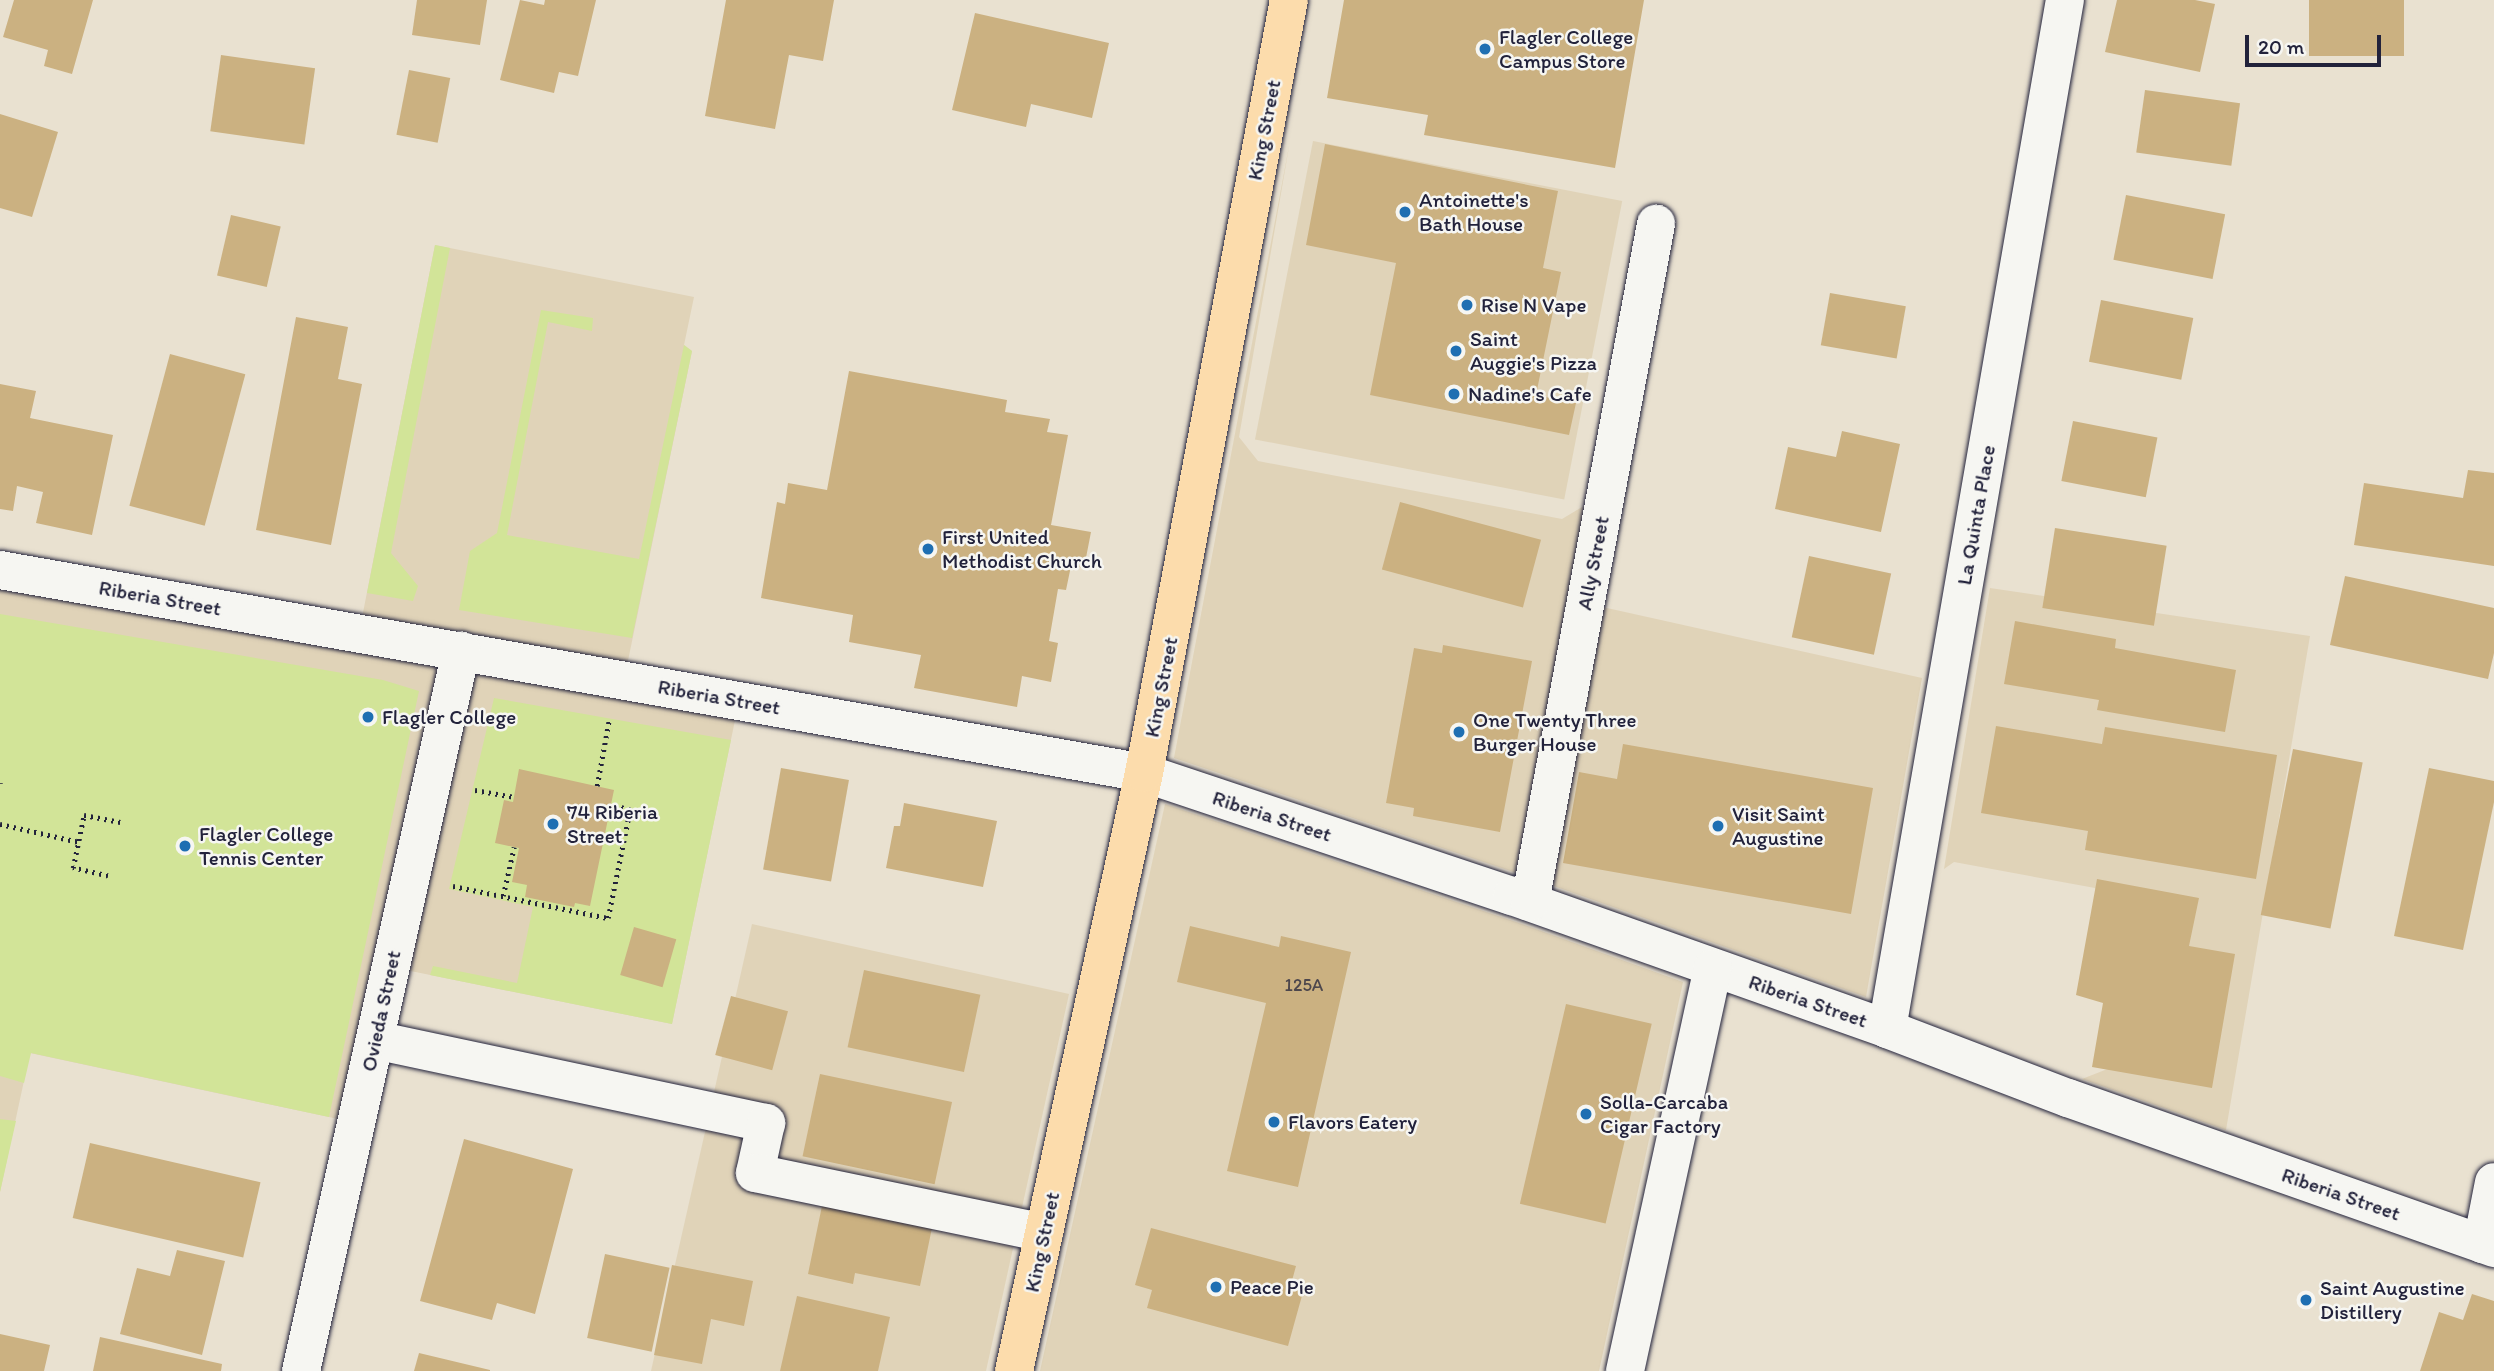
<!DOCTYPE html>
<style>
body{margin:0}
#map{position:relative;width:2494px;height:1371px;overflow:hidden;background:#e9e1d0;font-family:Itim,sans-serif}
div>[style]{position:absolute}
[style*='--x']{left:calc(var(--x)*1px);top:calc(var(--y)*1px);width:calc(var(--w)*1px);rotate:calc(var(--a)*1deg)}
.built>*{inset:0;background:#e0d3b8;transform-origin:0 0}
.green>*{inset:0;background:#d2e498}
.building>*{inset:0;background:#cbb181;transform-origin:0 0}
.path>*{height:4.5px;margin-top:-2.25px;transform-origin:0;background:repeating-linear-gradient(90deg,#22223b 0 2px,transparent 0 7px)}
.roads{filter:drop-shadow(0 0 2px #22223b) drop-shadow(0 0 2px #22223b)}
.minor>*{height:38px;margin:-19px;padding:0 19px;transform-origin:19px;border-radius:19px;background:#f6f6f2}
.major>*{height:38px;margin:-19px;padding:0 19px;transform-origin:19px;border-radius:19px;background:#fcdcac}
.dots>*{width:19px;height:19px;translate:-50% -50%;box-sizing:border-box;border:4px solid #f6f6f2;border-radius:50%}
span{translate:-50% -50%;white-space:nowrap;text-align:center;line-height:1.15;-webkit-text-stroke:5px #f6f6f2;paint-order:stroke}
.number-label{font-size:18px;color:#4c464c}
.number-label span{-webkit-text-stroke-width:0}
.poi-label{font-size:21px;color:#22223b}
.left{translate:0 -50%;text-align:left}
.street-label{font-size:21px;color:#22223b}
.scale{position:absolute;left:2245px;top:35px;width:136px;height:32px;box-sizing:border-box;border:4px solid #22223b;border-top:0;padding-left:9px;font-size:21px;line-height:24px;white-space:nowrap;color:#22223b;-webkit-text-stroke:5px #f6f6f2;paint-order:stroke}
</style>
<div id="map">
<div class="built">
<i style="clip-path:polygon(1290px 141px,1239px 437px,1258px 461px,1562px 519px,1587px 504px,1580px 602px,1922px 678px,1866px 997px,1537px 880px,1174px 758px)"></i>
<i style="left:1313px;top:141px;width:315px;height:304px;rotate:11deg"></i>
<i style="clip-path:polygon(435px 245px,694px 297px,684px 345px,692px 351px,624px 680px,739px 701px,672px 1024px,391px 967px,357px 1123px,30px 1053px,0 1192px,0 570px,359px 633px)"></i>
<i style="clip-path:polygon(1990px 588px,2310px 636px,2226px 1130px,2082px 1079px,2115px 1066px,2114px 913px,2095px 888px,1954px 862px,1944px 869px)"></i>
<i style="clip-path:polygon(1165px 804px,1522px 924px,1683px 982px,1599px 1371px,1040px 1371px)"></i>
<i style="clip-path:polygon(752px 924px,1069px 994px,986px 1371px,651px 1371px)"></i>
</div>
<div class="green">
<i style="clip-path:polygon(435px 245px,450px 248px,391px 553px,418px 586px,413px 601px,367px 593px)"></i>
<i style="clip-path:polygon(541px 310px,593px 318px,592px 331px,548px 322px,507px 535px,639px 559px,684px 345px,692px 351px,632px 638px,459px 610px,470px 551px,497px 533px)"></i>
<i style="clip-path:polygon(0 614px,383px 680px,419px 691px,329px 1117px,31px 1053px,24px 1083px,0 1076px)"></i>
<i style="clip-path:polygon(494px 698px,731px 740px,672px 1024px,430px 975px,433px 966px,517px 983px,533px 907px,449px 889px)"></i>
<i style="clip-path:polygon(0 1119px,16px 1121px,0 1192px)"></i>
</div>
<div class="building">
<i style="clip-path:polygon(14px 0,93px 0,72px 74px,44px 66px,48px 50px,3px 37px)"></i>
<i style="clip-path:polygon(417px 0,487px 0,480px 45px,412px 35px)"></i>
<i style="clip-path:polygon(520px 0,544px 5px,545px 0,596px 0,578px 76px,559px 72px,554px 93px,500px 80px)"></i>
<i style="clip-path:polygon(726px 0,834px 0,823px 61px,789px 55px,775px 129px,705px 116px)"></i>
<i style="clip-path:polygon(1344px 0,1644px 0,1615px 168px,1424px 135px,1428px 115px,1327px 98px)"></i>
<i style="clip-path:polygon(2117px 0,2195px 0,2215px 4px,2200px 72px,2105px 52px)"></i>
<i style="left:2309px;top:0;width:95px;height:56px"></i>
<i style="clip-path:polygon(975px 13px,1109px 43px,1092px 118px,1031px 104px,1026px 127px,952px 110px)"></i>
<i style="left:221px;top:55px;width:95px;height:77px;rotate:8deg"></i>
<i style="left:409px;top:70px;width:42px;height:66px;rotate:11deg"></i>
<i style="left:2145px;top:90px;width:96px;height:63px;rotate:8deg"></i>
<i style="clip-path:polygon(0 114px,58px 132px,32px 217px,0 208px)"></i>
<i style="clip-path:polygon(1325px 144px,1558px 191px,1543px 268px,1561px 272px,1536px 395px,1576px 403px,1569px 435px,1370px 395px,1396px 263px,1306px 245px)"></i>
<i style="left:2126px;top:195px;width:101px;height:66px;rotate:11deg"></i>
<i style="left:231px;top:215px;width:51px;height:62px;rotate:13deg"></i>
<i style="left:1830px;top:293px;width:77px;height:53px;rotate:10deg"></i>
<i style="left:2101px;top:300px;width:94px;height:63px;rotate:11deg"></i>
<i style="clip-path:polygon(296px 317px,348px 327px,338px 379px,362px 384px,331px 545px,256px 530px)"></i>
<i style="left:170px;top:354px;width:78px;height:157px;rotate:15deg"></i>
<i style="clip-path:polygon(849px 371px,1007px 400px,1005px 412px,1050px 419px,1047px 432px,1068px 435px,1051px 525px,1091px 532px,1084px 568px,1071px 566px,1066px 590px,1058px 589px,1049px 641px,1058px 643px,1051px 682px,1022px 676px,1017px 707px,914px 688px,921px 655px,849px 642px,853px 615px,761px 598px,777px 502px,785px 504px,788px 483px,827px 490px)"></i>
<i style="clip-path:polygon(0 384px,36px 391px,30px 418px,113px 435px,92px 535px,36px 523px,43px 492px,17px 486px,13px 511px,0 509px)"></i>
<i style="left:2073px;top:421px;width:86px;height:61px;rotate:11deg"></i>
<i style="clip-path:polygon(1842px 431px,1900px 444px,1881px 532px,1775px 509px,1788px 447px,1836px 457px)"></i>
<i style="clip-path:polygon(2468px 470px,2494px 473px,2494px 566px,2354px 545px,2364px 483px,2463px 498px)"></i>
<i style="left:1400px;top:502px;width:146px;height:70px;rotate:15deg"></i>
<i style="left:2055px;top:528px;width:113px;height:81px;rotate:9deg"></i>
<i style="left:1809px;top:556px;width:84px;height:83px;rotate:12deg"></i>
<i style="clip-path:polygon(2345px 576px,2494px 608px,2494px 653px,2488px 679px,2330px 645px)"></i>
<i style="clip-path:polygon(2015px 621px,2116px 639px,2115px 648px,2236px 670px,2225px 732px,2097px 710px,2099px 700px,2004px 684px)"></i>
<i style="clip-path:polygon(1443px 645px,1532px 661px,1500px 832px,1413px 816px,1414px 808px,1386px 803px,1414px 648px,1442px 653px)"></i>
<i style="clip-path:polygon(1996px 726px,2102px 744px,2105px 727px,2277px 755px,2256px 879px,2085px 850px,2088px 831px,1981px 813px)"></i>
<i style="clip-path:polygon(1623px 744px,1873px 788px,1851px 914px,1563px 863px,1579px 772px,1617px 779px)"></i>
<i style="left:2293px;top:749px;width:71px;height:169px;rotate:11deg"></i>
<i style="left:781px;top:768px;width:69px;height:103px;rotate:10deg"></i>
<i style="clip-path:polygon(2429px 768px,2494px 781px,2494px 802px,2463px 950px,2394px 936px)"></i>
<i style="clip-path:polygon(519px 769px,614px 790px,590px 906px,575px 903px,574px 907px,525px 897px,527px 885px,512px 882px,519px 848px,495px 843px,504px 800px,513px 802px)"></i>
<i style="clip-path:polygon(904px 803px,997px 821px,983px 887px,886px 868px,894px 826px,900px 826px)"></i>
<i style="clip-path:polygon(2097px 879px,2199px 898px,2189px 946px,2235px 954px,2212px 1088px,2092px 1067px,2103px 1003px,2076px 995px)"></i>
<i style="clip-path:polygon(1190px 926px,1279px 947px,1281px 936px,1351px 952px,1298px 1187px,1227px 1171px,1266px 1003px,1177px 982px)"></i>
<i style="left:634px;top:927px;width:44px;height:50px;rotate:16deg"></i>
<i style="left:864px;top:970px;width:119px;height:79px;rotate:12deg"></i>
<i style="left:731px;top:996px;width:59px;height:61px;rotate:15deg"></i>
<i style="left:1566px;top:1004px;width:88px;height:205px;rotate:13deg"></i>
<i style="left:820px;top:1074px;width:135px;height:84px;rotate:12deg"></i>
<i style="clip-path:polygon(464px 1139px,573px 1169px,535px 1314px,497px 1303px,492px 1320px,420px 1301px)"></i>
<i style="left:90px;top:1143px;width:175px;height:77px;rotate:13deg"></i>
<i style="clip-path:polygon(823px 1201px,933px 1223px,920px 1286px,855px 1273px,853px 1284px,808px 1274px)"></i>
<i style="clip-path:polygon(1151px 1228px,1296px 1266px,1290px 1288px,1303px 1292px,1288px 1346px,1147px 1308px,1152px 1290px,1135px 1285px)"></i>
<i style="clip-path:polygon(177px 1250px,225px 1261px,202px 1355px,120px 1334px,137px 1268px,170px 1276px)"></i>
<i style="left:605px;top:1254px;width:66px;height:86px;rotate:12deg"></i>
<i style="clip-path:polygon(672px 1265px,753px 1281px,744px 1326px,711px 1319px,702px 1364px,654px 1355px)"></i>
<i style="clip-path:polygon(2472px 1294px,2494px 1301px,2494px 1371px,2420px 1371px,2439px 1312px,2463px 1320px)"></i>
<i style="clip-path:polygon(797px 1296px,890px 1317px,878px 1371px,780px 1371px)"></i>
<i style="clip-path:polygon(0 1334px,50px 1345px,44px 1371px,0 1371px)"></i>
<i style="clip-path:polygon(100px 1337px,222px 1364px,221px 1371px,93px 1371px)"></i>
<i style="clip-path:polygon(419px 1353px,490px 1370px,490px 1371px,414px 1371px)"></i>
</div>
<div class="path">
<i style="--x:0;--y:784;--w:1;--a:-90"></i>
<i style="--x:597;--y:786;--w:67;--a:-79.7"></i>
<i style="--x:475;--y:790;--w:40;--a:10"></i>
<i style="--x:0;--y:824;--w:81;--a:12.8"></i>
<i style="--x:108;--y:876;--w:36;--a:-167"></i>
<i style="--x:73;--y:868;--w:54;--a:-78.3"></i>
<i style="--x:84;--y:815;--w:37;--a:11"></i>
<i style="--x:453;--y:886;--w:158;--a:11.7"></i>
<i style="--x:608;--y:918;--w:110;--a:-78.5"></i>
<i style="--x:630;--y:810;--w:20;--a:-165"></i>
<i style="--x:503;--y:896;--w:50;--a:-77.3"></i>
</div>
<div class="roads">
<div class="minor">
<i style="--x:0;--y:570;--w:1162;--a:10.06"></i>
<i style="--x:1144;--y:773;--w:388;--a:18.5"></i>
<i style="--x:1512;--y:896;--w:398;--a:19.5"></i>
<i style="--x:1887;--y:1029;--w:194;--a:20.9"></i>
<i style="--x:2068;--y:1098;--w:452;--a:19.4"></i>
<i style="--x:1530;--y:902;--w:690;--a:-79.47"></i>
<i style="--x:1887;--y:1029;--w:1044;--a:-80.19"></i>
<i style="--x:375;--y:1040;--w:400;--a:12"></i>
<i style="--x:766;--y:1123;--w:51;--a:102.4"></i>
<i style="--x:755;--y:1173;--w:295;--a:11.7"></i>
<i style="--x:2482;--y:1244;--w:63;--a:-79"></i>
<i style="--x:301;--y:1371;--w:738;--a:-77.47"></i>
<i style="--x:1625;--y:1371;--w:412;--a:-77.7"></i>
</div>
<div class="major">
<i style="--x:1014;--y:1371;--w:612;--a:-77.74"></i>
<i style="--x:1144;--y:773;--w:786;--a:-79.38"></i>
</div>
</div>
<div class="dots">
<i style="left:1485px;top:49px;background:#1f6fb2"></i>
<i style="left:1405px;top:212px;background:#1f6fb2"></i>
<i style="left:1467px;top:305px;background:#1f6fb2"></i>
<i style="left:1456px;top:351px;background:#1f6fb2"></i>
<i style="left:1454px;top:394px;background:#1f6fb2"></i>
<i style="left:928px;top:549px;background:#1f6fb2"></i>
<i style="left:368px;top:717px;background:#1f6fb2"></i>
<i style="left:1459px;top:732px;background:#1f6fb2"></i>
<i style="left:553px;top:824px;background:#1f6fb2"></i>
<i style="left:1718px;top:826px;background:#1f6fb2"></i>
<i style="left:185px;top:846px;background:#1f6fb2"></i>
<i style="left:1586px;top:1114px;background:#1f6fb2"></i>
<i style="left:1274px;top:1122px;background:#1f6fb2"></i>
<i style="left:1216px;top:1287px;background:#1f6fb2"></i>
<i style="left:2306px;top:1300px;background:#1f6fb2"></i>
</div>
<div class="number-label">
<span style="left:1304px;top:985px">125A</span>
</div>
<div class="poi-label">
<span class="left" style="left:1499px;top:49px">Flagler College<br>Campus Store</span>
<span class="left" style="left:1419px;top:212px">Antoinette's<br>Bath House</span>
<span class="left" style="left:1481px;top:305px">Rise N Vape</span>
<span class="left" style="left:1470px;top:351px">Saint<br>Auggie's Pizza</span>
<span class="left" style="left:1468px;top:394px">Nadine's Cafe</span>
<span class="left" style="left:942px;top:549px">First United<br>Methodist Church</span>
<span class="left" style="left:382px;top:717px">Flagler College</span>
<span class="left" style="left:1473px;top:732px">One Twenty Three<br>Burger House</span>
<span class="left" style="left:567px;top:824px">74 Riberia<br>Street</span>
<span class="left" style="left:1732px;top:826px">Visit Saint<br>Augustine</span>
<span class="left" style="left:199px;top:846px">Flagler College<br>Tennis Center</span>
<span class="left" style="left:1600px;top:1114px">Solla-Carcaba<br>Cigar Factory</span>
<span class="left" style="left:1288px;top:1122px">Flavors Eatery</span>
<span class="left" style="left:1230px;top:1287px">Peace Pie</span>
<span class="left" style="left:2320px;top:1300px">Saint Augustine<br>Distillery</span>
</div>
<div class="street-label">
<span style="left:1264px;top:130px;rotate:-79deg">King Street</span>
<span style="left:1976px;top:515px;rotate:-80deg">La Quinta Place</span>
<span style="left:1593px;top:563px;rotate:-79deg">Ally Street</span>
<span style="left:160px;top:598px;rotate:10deg">Riberia Street</span>
<span style="left:1161px;top:687px;rotate:-79deg">King Street</span>
<span style="left:719px;top:697px;rotate:10deg">Riberia Street</span>
<span style="left:1272px;top:816px;rotate:18deg">Riberia Street</span>
<span style="left:1808px;top:1001px;rotate:19deg">Riberia Street</span>
<span style="left:381px;top:1011px;rotate:-78deg">Ovieda Street</span>
<span style="left:2341px;top:1194px;rotate:19deg">Riberia Street</span>
<span style="left:1042px;top:1242px;rotate:-78deg">King Street</span>
</div>
<div class="scale">20 m</div>
</div>
